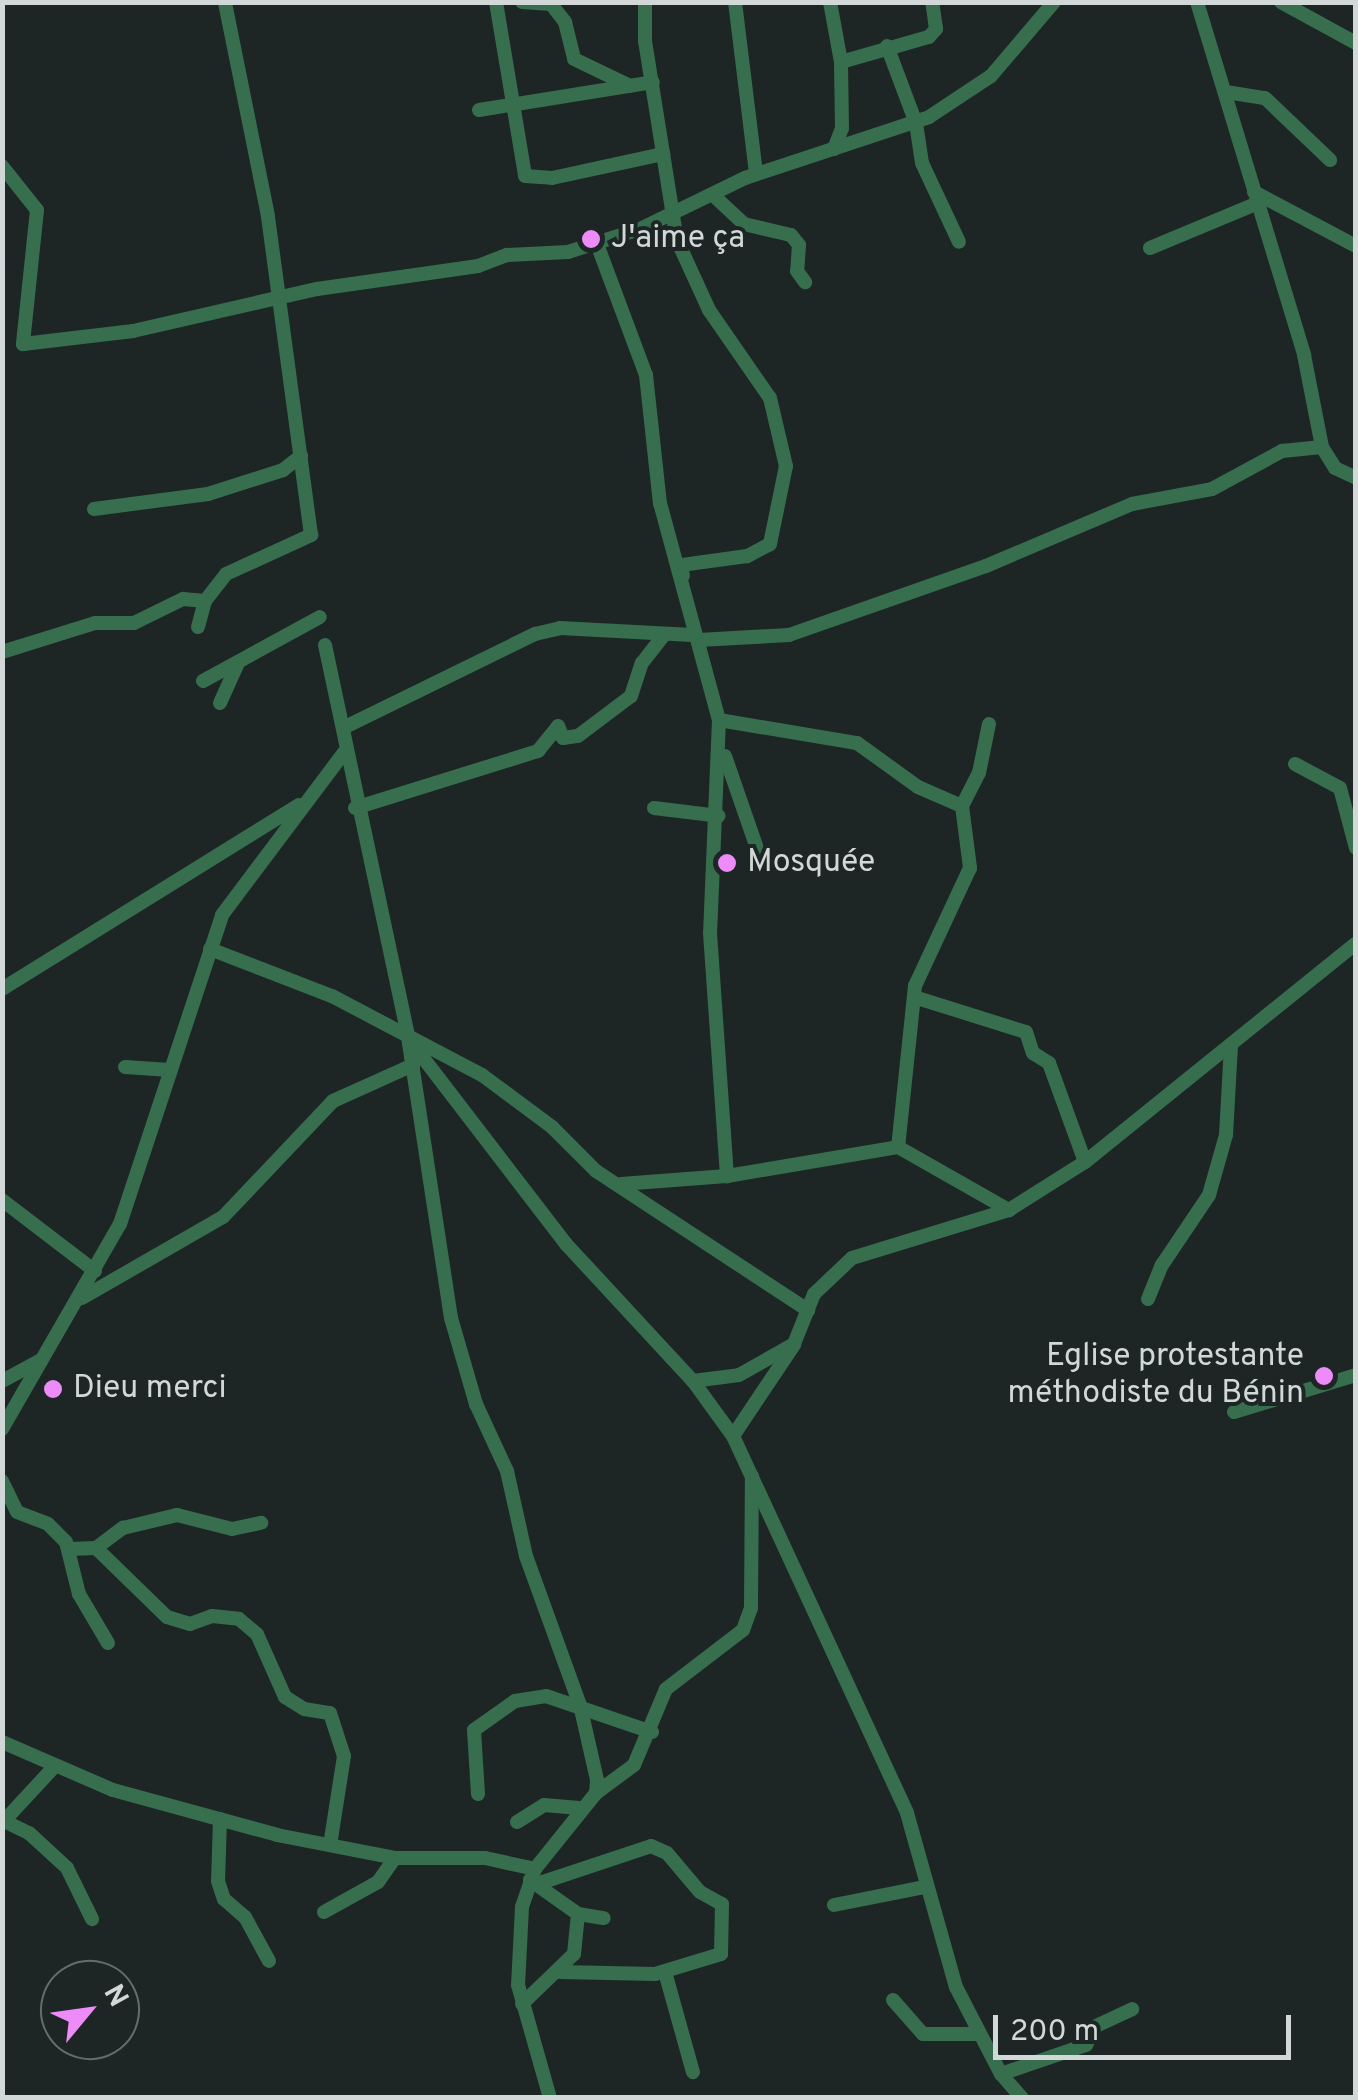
<!DOCTYPE html>
<meta charset="utf-8">
<style>
body{margin:0}
#map{position:relative;width:1358px;height:2100px;overflow:hidden;background:#1d2625;font-family:Overpass,sans-serif}
div>[style]{position:absolute}
[style*='--x']{left:calc(var(--x)*1px);top:calc(var(--y)*1px);width:calc(var(--w)*1px);rotate:calc(var(--a)*1deg)}
.minor>*{height:14px;margin:-7px;padding:0 7px;transform-origin:7px;border-radius:7px;background:#376e4e}
.dots>*{width:28px;height:28px;translate:-50% -50%;box-sizing:border-box;border:5px solid #1d2625;border-radius:50%}
span{translate:-50% -50%;white-space:nowrap;text-align:center;line-height:1.15;-webkit-text-stroke:8px #1d2625;paint-order:stroke}
.poi-label{font-size:32px;color:#d2d8d7}
.left{translate:0 -50%;text-align:left}
.right{translate:-100% -50%;text-align:right}
.frame{position:absolute;inset:0;border:5px solid #d2d8d7;pointer-events:none}
.north{position:absolute;left:40px;top:1960px;width:100px;height:100px;box-sizing:border-box;background:#1d2625;border:2px solid #656d6c;border-radius:50%;rotate:61deg;font-size:28px;font-weight:700;line-height:40px;text-align:center;color:#d2d8d7}
.north::after{content:'';display:block;margin:auto;width:35px;height:45px;background:#ed8cf9;clip-path:polygon(50% 0,100% 100%,50% 72%,0 100%)}
.scale{position:absolute;left:993px;top:2015px;width:298px;height:45px;box-sizing:border-box;border:5px solid #d2d8d7;border-top:0;padding-left:12px;font-size:30px;line-height:35px;white-space:nowrap;color:#d2d8d7;-webkit-text-stroke:8px #1d2625;paint-order:stroke}
</style>
<div id="map">
<div class="minor">
<i style="--x:496;--y:2;--w:176;--a:80.5"></i>
<i style="--x:525;--y:176;--w:27;--a:4"></i>
<i style="--x:552;--y:178;--w:114;--a:-12.2"></i>
<i style="--x:522;--y:2;--w:29;--a:4"></i>
<i style="--x:551;--y:4;--w:23;--a:52"></i>
<i style="--x:565;--y:22;--w:38;--a:76"></i>
<i style="--x:574;--y:59;--w:62;--a:25.7"></i>
<i style="--x:645;--y:2;--w:39;--a:90"></i>
<i style="--x:645;--y:41;--w:202;--a:80.9"></i>
<i style="--x:677;--y:240;--w:77;--a:65.4"></i>
<i style="--x:709;--y:310;--w:107;--a:55.3"></i>
<i style="--x:770;--y:398;--w:70;--a:76.8"></i>
<i style="--x:786;--y:466;--w:80;--a:101.6"></i>
<i style="--x:770;--y:544;--w:26;--a:152"></i>
<i style="--x:747;--y:556;--w:67;--a:172.2"></i>
<i style="--x:681;--y:565;--w:11;--a:80"></i>
<i style="--x:735;--y:2;--w:173;--a:83"></i>
<i style="--x:830;--y:2;--w:61;--a:79.6"></i>
<i style="--x:1197;--y:2;--w:369;--a:73.1"></i>
<i style="--x:1304;--y:355;--w:94;--a:78.9"></i>
<i style="--x:1322;--y:447;--w:25;--a:58"></i>
<i style="--x:1335;--y:468;--w:23;--a:25"></i>
<i style="--x:1281;--y:2;--w:85;--a:28.7"></i>
<i style="--x:887;--y:46;--w:82;--a:69.4"></i>
<i style="--x:916;--y:123;--w:40;--a:81.5"></i>
<i style="--x:922;--y:163;--w:87;--a:64.9"></i>
<i style="--x:1226;--y:92;--w:39;--a:9"></i>
<i style="--x:1265;--y:98;--w:90;--a:43.6"></i>
<i style="--x:479;--y:110;--w:176;--a:-9.1"></i>
<i style="--x:834;--y:149;--w:22;--a:-69"></i>
<i style="--x:842;--y:128;--w:66;--a:-90.9"></i>
<i style="--x:841;--y:62;--w:91;--a:-15.9"></i>
<i style="--x:929;--y:37;--w:11;--a:-49"></i>
<i style="--x:936;--y:29;--w:27;--a:-98"></i>
<i style="--x:2;--y:166;--w:56;--a:51.5"></i>
<i style="--x:37;--y:210;--w:135;--a:96"></i>
<i style="--x:23;--y:344;--w:111;--a:-6.7"></i>
<i style="--x:133;--y:331;--w:189;--a:-12.9"></i>
<i style="--x:317;--y:289;--w:163;--a:-8.1"></i>
<i style="--x:478;--y:266;--w:31;--a:-21"></i>
<i style="--x:507;--y:255;--w:61;--a:-2.8"></i>
<i style="--x:568;--y:252;--w:76;--a:-17.7"></i>
<i style="--x:640;--y:229;--w:117;--a:-25.9"></i>
<i style="--x:745;--y:178;--w:194;--a:-18.3"></i>
<i style="--x:929;--y:117;--w:74;--a:-33.5"></i>
<i style="--x:991;--y:76;--w:97;--a:-49.6"></i>
<i style="--x:1254;--y:192;--w:115;--a:27.9"></i>
<i style="--x:713;--y:195;--w:42;--a:43.1"></i>
<i style="--x:744;--y:224;--w:48;--a:13.2"></i>
<i style="--x:791;--y:235;--w:13;--a:51"></i>
<i style="--x:799;--y:245;--w:26;--a:94"></i>
<i style="--x:797;--y:271;--w:14;--a:54"></i>
<i style="--x:597;--y:244;--w:140;--a:69.5"></i>
<i style="--x:646;--y:375;--w:129;--a:83.8"></i>
<i style="--x:660;--y:503;--w:225;--a:74.8"></i>
<i style="--x:719;--y:720;--w:213;--a:92.4"></i>
<i style="--x:710;--y:933;--w:244;--a:86"></i>
<i style="--x:1150;--y:248;--w:117;--a:-22.6"></i>
<i style="--x:94;--y:509;--w:115;--a:-7.5"></i>
<i style="--x:208;--y:494;--w:79;--a:-17.7"></i>
<i style="--x:283;--y:470;--w:23;--a:-38"></i>
<i style="--x:198;--y:627;--w:27;--a:-75"></i>
<i style="--x:205;--y:601;--w:34;--a:-52"></i>
<i style="--x:226;--y:574;--w:94;--a:-24.6"></i>
<i style="--x:311;--y:535;--w:322;--a:-97.7"></i>
<i style="--x:268;--y:216;--w:218;--a:-101.4"></i>
<i style="--x:699;--y:640;--w:90;--a:-3.2"></i>
<i style="--x:789;--y:635;--w:209;--a:-19.3"></i>
<i style="--x:986;--y:566;--w:159;--a:-23"></i>
<i style="--x:1132;--y:504;--w:81;--a:-10.6"></i>
<i style="--x:1212;--y:489;--w:80;--a:-28.5"></i>
<i style="--x:1282;--y:451;--w:40;--a:-5.7"></i>
<i style="--x:325;--y:645;--w:401;--a:78"></i>
<i style="--x:408;--y:1037;--w:284;--a:81.3"></i>
<i style="--x:451;--y:1318;--w:90;--a:73.8"></i>
<i style="--x:476;--y:1404;--w:74;--a:65.2"></i>
<i style="--x:507;--y:1471;--w:87;--a:77.4"></i>
<i style="--x:526;--y:1556;--w:158;--a:70.1"></i>
<i style="--x:580;--y:1705;--w:77;--a:77.2"></i>
<i style="--x:597;--y:1780;--w:13;--a:94"></i>
<i style="--x:596;--y:1793;--w:97;--a:128.8"></i>
<i style="--x:535;--y:1869;--w:40;--a:108.9"></i>
<i style="--x:522;--y:1907;--w:78;--a:92.9"></i>
<i style="--x:518;--y:1985;--w:117;--a:74.2"></i>
<i style="--x:2;--y:652;--w:97;--a:-17.3"></i>
<i style="--x:95;--y:623;--w:39;--a:0"></i>
<i style="--x:134;--y:623;--w:55;--a:-26.1"></i>
<i style="--x:183;--y:599;--w:22;--a:5"></i>
<i style="--x:203;--y:681;--w:133;--a:-28.7"></i>
<i style="--x:220;--y:703;--w:44;--a:-65.8"></i>
<i style="--x:719;--y:720;--w:140;--a:9.5"></i>
<i style="--x:857;--y:743;--w:75;--a:35.8"></i>
<i style="--x:918;--y:787;--w:48;--a:23.4"></i>
<i style="--x:962;--y:806;--w:63;--a:82.6"></i>
<i style="--x:970;--y:868;--w:130;--a:115"></i>
<i style="--x:915;--y:986;--w:162;--a:96"></i>
<i style="--x:343;--y:728;--w:214;--a:-26.1"></i>
<i style="--x:535;--y:634;--w:26;--a:-13"></i>
<i style="--x:560;--y:628;--w:132;--a:3"></i>
<i style="--x:725;--y:756;--w:113;--a:70.9"></i>
<i style="--x:1295;--y:764;--w:51;--a:28.1"></i>
<i style="--x:1340;--y:788;--w:62;--a:75.1"></i>
<i style="--x:962;--y:806;--w:37;--a:-63"></i>
<i style="--x:979;--y:773;--w:50;--a:-78.5"></i>
<i style="--x:355;--y:808;--w:192;--a:-17.3"></i>
<i style="--x:538;--y:751;--w:32;--a:-51"></i>
<i style="--x:558;--y:726;--w:13;--a:67"></i>
<i style="--x:563;--y:738;--w:15;--a:-8"></i>
<i style="--x:578;--y:736;--w:66;--a:-37"></i>
<i style="--x:631;--y:696;--w:35;--a:-72"></i>
<i style="--x:642;--y:663;--w:36;--a:-52"></i>
<i style="--x:654;--y:808;--w:65;--a:7"></i>
<i style="--x:210;--y:949;--w:131;--a:21.1"></i>
<i style="--x:332;--y:996;--w:170;--a:27.8"></i>
<i style="--x:482;--y:1075;--w:87;--a:36.6"></i>
<i style="--x:552;--y:1127;--w:62;--a:45"></i>
<i style="--x:596;--y:1171;--w:254;--a:33.3"></i>
<i style="--x:2;--y:989;--w:349;--a:-31.8"></i>
<i style="--x:914;--y:997;--w:117;--a:17.4"></i>
<i style="--x:1026;--y:1032;--w:22;--a:72"></i>
<i style="--x:1033;--y:1053;--w:19;--a:32"></i>
<i style="--x:1049;--y:1063;--w:105;--a:70"></i>
<i style="--x:411;--y:1042;--w:255;--a:52.5"></i>
<i style="--x:566;--y:1244;--w:187;--a:47.2"></i>
<i style="--x:693;--y:1381;--w:68;--a:54"></i>
<i style="--x:733;--y:1436;--w:415;--a:65.2"></i>
<i style="--x:907;--y:1813;--w:181;--a:74.3"></i>
<i style="--x:956;--y:1987;--w:98;--a:62.7"></i>
<i style="--x:1001;--y:2074;--w:32;--a:49"></i>
<i style="--x:125;--y:1067;--w:45;--a:3.8"></i>
<i style="--x:621;--y:1184;--w:106;--a:-4.3"></i>
<i style="--x:727;--y:1176;--w:173;--a:-9.6"></i>
<i style="--x:898;--y:1147;--w:128;--a:29.6"></i>
<i style="--x:1009;--y:1210;--w:90;--a:-32.3"></i>
<i style="--x:1085;--y:1162;--w:348;--a:-38.9"></i>
<i style="--x:2;--y:1200;--w:117;--a:37.4"></i>
<i style="--x:82;--y:1298;--w:163;--a:-29.9"></i>
<i style="--x:223;--y:1217;--w:160;--a:-46.5"></i>
<i style="--x:333;--y:1101;--w:88;--a:-24.2"></i>
<i style="--x:1148;--y:1299;--w:37;--a:-68"></i>
<i style="--x:1162;--y:1265;--w:84;--a:-56.1"></i>
<i style="--x:1209;--y:1195;--w:62;--a:-74.2"></i>
<i style="--x:1226;--y:1135;--w:89;--a:-86.8"></i>
<i style="--x:2;--y:1381;--w:44;--a:-28.3"></i>
<i style="--x:693;--y:1381;--w:46;--a:-7.4"></i>
<i style="--x:739;--y:1375;--w:63;--a:-29.4"></i>
<i style="--x:794;--y:1344;--w:54;--a:-68.2"></i>
<i style="--x:814;--y:1294;--w:52;--a:-43.5"></i>
<i style="--x:852;--y:1258;--w:164;--a:-17"></i>
<i style="--x:1234;--y:1412;--w:127;--a:-16.9"></i>
<i style="--x:2;--y:1429;--w:237;--a:-60.1"></i>
<i style="--x:120;--y:1224;--w:325;--a:-71.7"></i>
<i style="--x:222;--y:915;--w:206;--a:-53.1"></i>
<i style="--x:733;--y:1436;--w:110;--a:-56.2"></i>
<i style="--x:2;--y:1481;--w:34;--a:64"></i>
<i style="--x:17;--y:1512;--w:33;--a:21"></i>
<i style="--x:48;--y:1524;--w:25;--a:45"></i>
<i style="--x:66;--y:1542;--w:54;--a:76"></i>
<i style="--x:79;--y:1594;--w:57;--a:59.4"></i>
<i style="--x:96;--y:1548;--w:34;--a:-37"></i>
<i style="--x:123;--y:1528;--w:56;--a:-13.5"></i>
<i style="--x:177;--y:1515;--w:57;--a:14.3"></i>
<i style="--x:232;--y:1529;--w:30;--a:-12"></i>
<i style="--x:69;--y:1549;--w:27;--a:-2"></i>
<i style="--x:96;--y:1548;--w:99;--a:44.2"></i>
<i style="--x:167;--y:1617;--w:24;--a:17"></i>
<i style="--x:190;--y:1624;--w:23;--a:-20"></i>
<i style="--x:212;--y:1616;--w:27;--a:6"></i>
<i style="--x:239;--y:1619;--w:23;--a:40"></i>
<i style="--x:257;--y:1634;--w:69;--a:66"></i>
<i style="--x:285;--y:1697;--w:22;--a:32"></i>
<i style="--x:304;--y:1709;--w:26;--a:9"></i>
<i style="--x:330;--y:1713;--w:45;--a:72"></i>
<i style="--x:344;--y:1756;--w:90;--a:98.9"></i>
<i style="--x:2;--y:1742;--w:121;--a:23.4"></i>
<i style="--x:113;--y:1790;--w:170;--a:15.3"></i>
<i style="--x:277;--y:1835;--w:120;--a:11"></i>
<i style="--x:395;--y:1858;--w:90;--a:0"></i>
<i style="--x:485;--y:1858;--w:51;--a:12.4"></i>
<i style="--x:54;--y:1767;--w:74;--a:132.8"></i>
<i style="--x:4;--y:1821;--w:28;--a:26"></i>
<i style="--x:29;--y:1833;--w:52;--a:42.6"></i>
<i style="--x:67;--y:1868;--w:57;--a:63.9"></i>
<i style="--x:596;--y:1793;--w:47;--a:-36.4"></i>
<i style="--x:634;--y:1765;--w:82;--a:-67.2"></i>
<i style="--x:666;--y:1689;--w:97;--a:-37.5"></i>
<i style="--x:743;--y:1630;--w:23;--a:-70"></i>
<i style="--x:751;--y:1608;--w:132;--a:-89.6"></i>
<i style="--x:478;--y:1794;--w:64;--a:-93.6"></i>
<i style="--x:474;--y:1730;--w:50;--a:-35.3"></i>
<i style="--x:515;--y:1701;--w:31;--a:-9"></i>
<i style="--x:546;--y:1696;--w:112;--a:18.8"></i>
<i style="--x:220;--y:1819;--w:62;--a:91.8"></i>
<i style="--x:218;--y:1881;--w:19;--a:72"></i>
<i style="--x:224;--y:1899;--w:28;--a:41"></i>
<i style="--x:245;--y:1917;--w:50;--a:61.4"></i>
<i style="--x:517;--y:1822;--w:32;--a:-32"></i>
<i style="--x:544;--y:1805;--w:38;--a:5"></i>
<i style="--x:537;--y:1884;--w:120;--a:-18.4"></i>
<i style="--x:651;--y:1846;--w:17;--a:24"></i>
<i style="--x:667;--y:1853;--w:51;--a:49.8"></i>
<i style="--x:700;--y:1892;--w:25;--a:29"></i>
<i style="--x:722;--y:1904;--w:50;--a:91.1"></i>
<i style="--x:721;--y:1954;--w:69;--a:163.1"></i>
<i style="--x:655;--y:1974;--w:95;--a:-178.8"></i>
<i style="--x:834;--y:1905;--w:93;--a:-11.2"></i>
<i style="--x:324;--y:1912;--w:62;--a:-29.1"></i>
<i style="--x:378;--y:1882;--w:29;--a:-55"></i>
<i style="--x:578;--y:1914;--w:26;--a:9"></i>
<i style="--x:665;--y:1972;--w:104;--a:74.4"></i>
<i style="--x:893;--y:2000;--w:45;--a:48.6"></i>
<i style="--x:923;--y:2034;--w:54;--a:0"></i>
<i style="--x:522;--y:2004;--w:72;--a:-43.9"></i>
<i style="--x:574;--y:1954;--w:40;--a:-84.3"></i>
<i style="--x:578;--y:1914;--w:59;--a:-144.7"></i>
<i style="--x:1001;--y:2074;--w:90;--a:-18.8"></i>
<i style="--x:1086;--y:2045;--w:21;--a:-62"></i>
<i style="--x:1096;--y:2026;--w:40;--a:-25"></i>
</div>
<div class="dots">
<i style="left:591px;top:239px;background:#ed8cf9"></i>
<i style="left:727px;top:863px;background:#ed8cf9"></i>
<i style="left:1324px;top:1376px;background:#ed8cf9"></i>
<i style="left:53px;top:1389px;background:#ed8cf9"></i>
</div>
<div class="poi-label">
<span class="left" style="left:611px;top:239px">J'aime ça</span>
<span class="left" style="left:747px;top:863px">Mosquée</span>
<span class="right" style="left:1304px;top:1376px">Eglise protestante<br>méthodiste du Bénin</span>
<span class="left" style="left:73px;top:1389px">Dieu merci</span>
</div>
<div class="frame"></div>
<div class="north">N</div>
<div class="scale">200 m</div>
</div>
